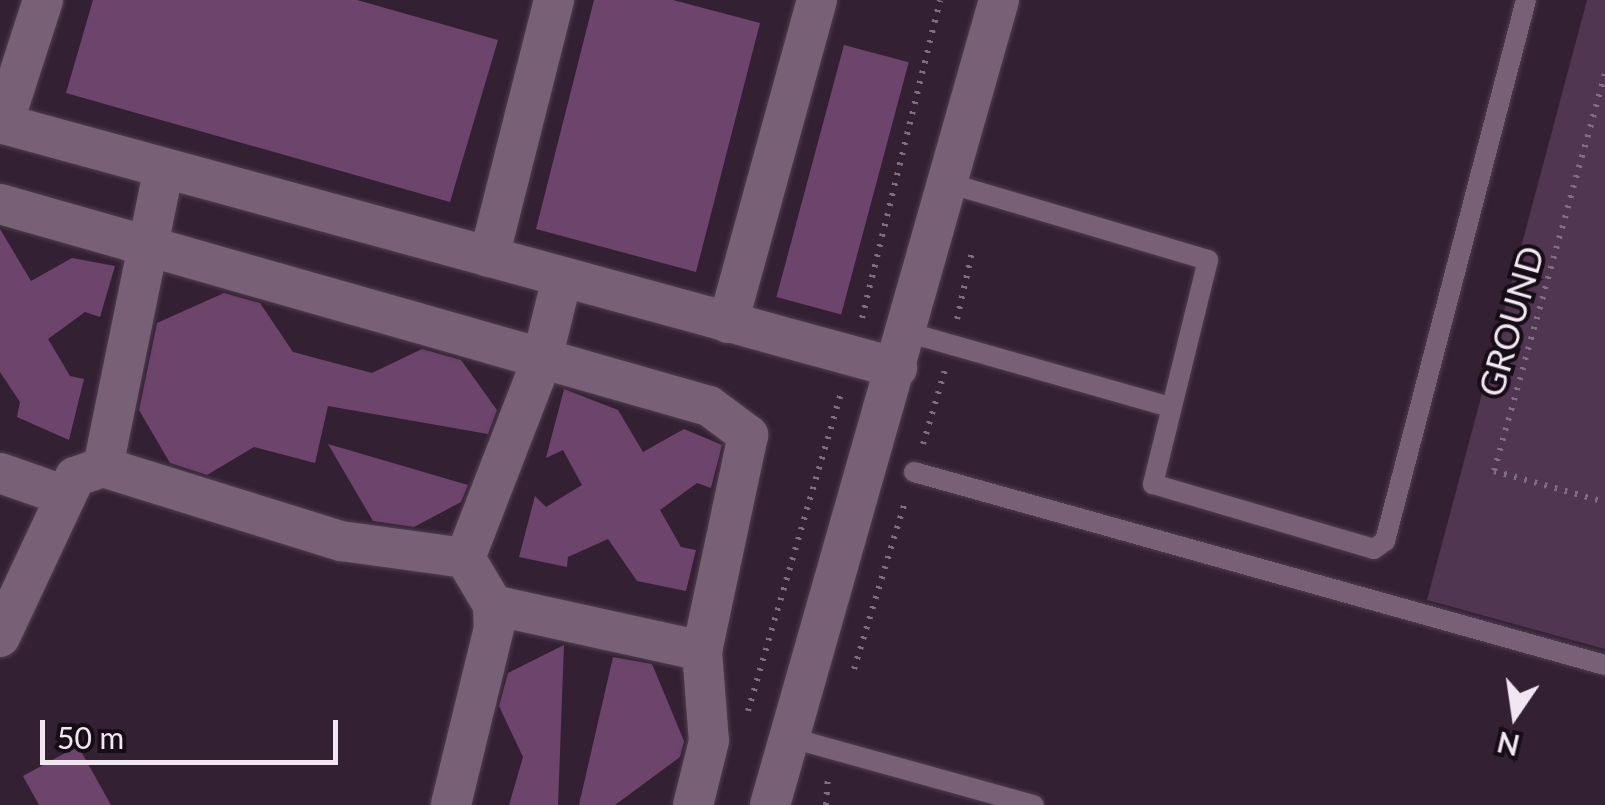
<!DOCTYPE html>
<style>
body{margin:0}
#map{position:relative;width:1605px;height:805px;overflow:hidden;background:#342033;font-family:Lato,sans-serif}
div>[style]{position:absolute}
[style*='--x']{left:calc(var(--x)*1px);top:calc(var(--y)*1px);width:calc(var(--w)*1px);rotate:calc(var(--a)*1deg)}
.green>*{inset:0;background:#513651}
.building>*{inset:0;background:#6d446c;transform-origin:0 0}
.path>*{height:6px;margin-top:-3px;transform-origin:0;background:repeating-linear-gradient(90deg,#7f6e7f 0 2.5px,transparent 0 10.5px)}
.roads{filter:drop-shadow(0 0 2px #4f3e4f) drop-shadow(0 0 2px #4f3e4f)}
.service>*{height:20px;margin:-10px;padding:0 10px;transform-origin:10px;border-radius:10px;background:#786177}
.minor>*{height:40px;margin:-20px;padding:0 20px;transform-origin:20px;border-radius:20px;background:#786177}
span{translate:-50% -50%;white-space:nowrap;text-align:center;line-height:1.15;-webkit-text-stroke:8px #160d16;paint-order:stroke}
.street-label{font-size:35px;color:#f3e6f3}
.north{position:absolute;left:1465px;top:665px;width:100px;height:100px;-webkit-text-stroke:8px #160d16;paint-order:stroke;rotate:193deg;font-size:28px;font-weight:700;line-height:40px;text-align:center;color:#f3e6f3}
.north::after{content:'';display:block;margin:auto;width:35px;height:45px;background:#f3e6f3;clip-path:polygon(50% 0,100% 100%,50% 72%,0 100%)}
.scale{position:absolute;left:40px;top:720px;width:298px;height:45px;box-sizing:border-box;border:5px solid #f3e6f3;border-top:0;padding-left:12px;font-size:30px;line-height:35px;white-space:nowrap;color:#f3e6f3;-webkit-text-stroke:8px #160d16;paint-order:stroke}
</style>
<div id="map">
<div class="green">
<i style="clip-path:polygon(1587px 0,1605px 0,1605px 649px,1427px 600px)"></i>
</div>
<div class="building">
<i style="clip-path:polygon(93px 0,357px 0,498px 40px,450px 202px,66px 93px)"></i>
<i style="clip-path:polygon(594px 0,673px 0,760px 23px,696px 272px,536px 229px)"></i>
<i style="left:844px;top:45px;width:67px;height:261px;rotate:15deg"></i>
<i style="clip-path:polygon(0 229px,31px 281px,72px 258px,115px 266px,100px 317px,85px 312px,48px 339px,70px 376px,84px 379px,69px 440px,17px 417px,20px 402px,0 372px)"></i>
<i style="clip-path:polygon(224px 293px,260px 303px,293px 352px,372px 373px,422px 349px,461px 360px,497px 410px,488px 434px,328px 406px,315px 463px,254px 447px,207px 475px,170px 463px,139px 410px,157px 323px)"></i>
<i style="clip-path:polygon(564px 389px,618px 410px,643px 452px,684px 429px,722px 445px,711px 488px,697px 483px,660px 510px,681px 547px,696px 550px,686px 591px,637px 581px,608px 539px,568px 557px,567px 567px,519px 557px,535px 496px,546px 507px,582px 485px,563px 450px,546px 458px)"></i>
<i style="clip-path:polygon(328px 444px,468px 485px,461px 502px,414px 527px,373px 521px)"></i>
<i style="clip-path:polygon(564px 645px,558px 805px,509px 805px,523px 757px,499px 706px,508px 673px)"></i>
<i style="clip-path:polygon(613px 657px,652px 664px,684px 741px,680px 757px,615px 805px,579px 805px)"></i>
<i style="clip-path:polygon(78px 746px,111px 805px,39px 805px,23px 776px)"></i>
</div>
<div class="path">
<i style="--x:1605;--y:74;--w:412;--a:105.6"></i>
<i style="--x:1494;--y:471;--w:115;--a:15.6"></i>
<i style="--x:862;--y:318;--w:327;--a:-76.2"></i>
<i style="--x:957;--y:319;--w:73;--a:-77.3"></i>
<i style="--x:923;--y:444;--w:77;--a:-73.4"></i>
<i style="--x:854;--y:669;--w:178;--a:-73"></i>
<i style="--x:748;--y:711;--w:332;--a:-73.7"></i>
<i style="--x:826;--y:805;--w:27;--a:-86"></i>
</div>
<div class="roads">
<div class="service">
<i style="--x:948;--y:183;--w:271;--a:16.5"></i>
<i style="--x:1208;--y:260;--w:231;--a:103.8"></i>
<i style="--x:1153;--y:484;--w:230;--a:16.4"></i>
<i style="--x:1374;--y:549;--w:14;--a:-36"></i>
<i style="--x:1385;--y:541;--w:559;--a:-75.39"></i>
<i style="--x:907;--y:332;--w:273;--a:15.9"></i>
<i style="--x:914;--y:472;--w:717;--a:15.61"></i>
<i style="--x:788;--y:737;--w:255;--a:15.5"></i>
</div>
<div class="minor">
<i style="--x:0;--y:123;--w:930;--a:15.28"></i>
<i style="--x:3;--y:124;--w:130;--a:-72.1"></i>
<i style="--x:0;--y:204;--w:737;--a:15.9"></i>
<i style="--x:709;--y:406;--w:49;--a:36.6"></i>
<i style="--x:748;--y:435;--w:221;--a:102"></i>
<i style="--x:702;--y:651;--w:90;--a:85.6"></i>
<i style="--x:709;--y:741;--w:66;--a:104"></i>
<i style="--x:489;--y:257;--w:265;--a:-75.8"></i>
<i style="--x:728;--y:323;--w:335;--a:-74.6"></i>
<i style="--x:103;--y:467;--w:301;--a:-78.5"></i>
<i style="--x:0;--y:473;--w:70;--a:19.2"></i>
<i style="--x:465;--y:558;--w:213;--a:-68.8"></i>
<i style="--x:542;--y:359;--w:83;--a:-76.1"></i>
<i style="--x:493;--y:605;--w:214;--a:12.4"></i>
<i style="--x:0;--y:637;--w:177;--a:-64.9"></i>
<i style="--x:75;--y:477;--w:30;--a:-20"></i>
<i style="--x:103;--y:467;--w:249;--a:17.3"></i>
<i style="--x:341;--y:541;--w:125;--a:7.8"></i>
<i style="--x:465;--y:558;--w:55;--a:59.2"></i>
<i style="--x:493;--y:605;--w:23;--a:88"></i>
<i style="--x:494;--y:628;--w:182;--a:103.7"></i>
<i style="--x:770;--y:805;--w:837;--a:-74.12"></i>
</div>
</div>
<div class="street-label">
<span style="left:1510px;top:321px;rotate:-74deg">GROUND</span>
</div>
<div class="north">N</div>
<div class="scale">50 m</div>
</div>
